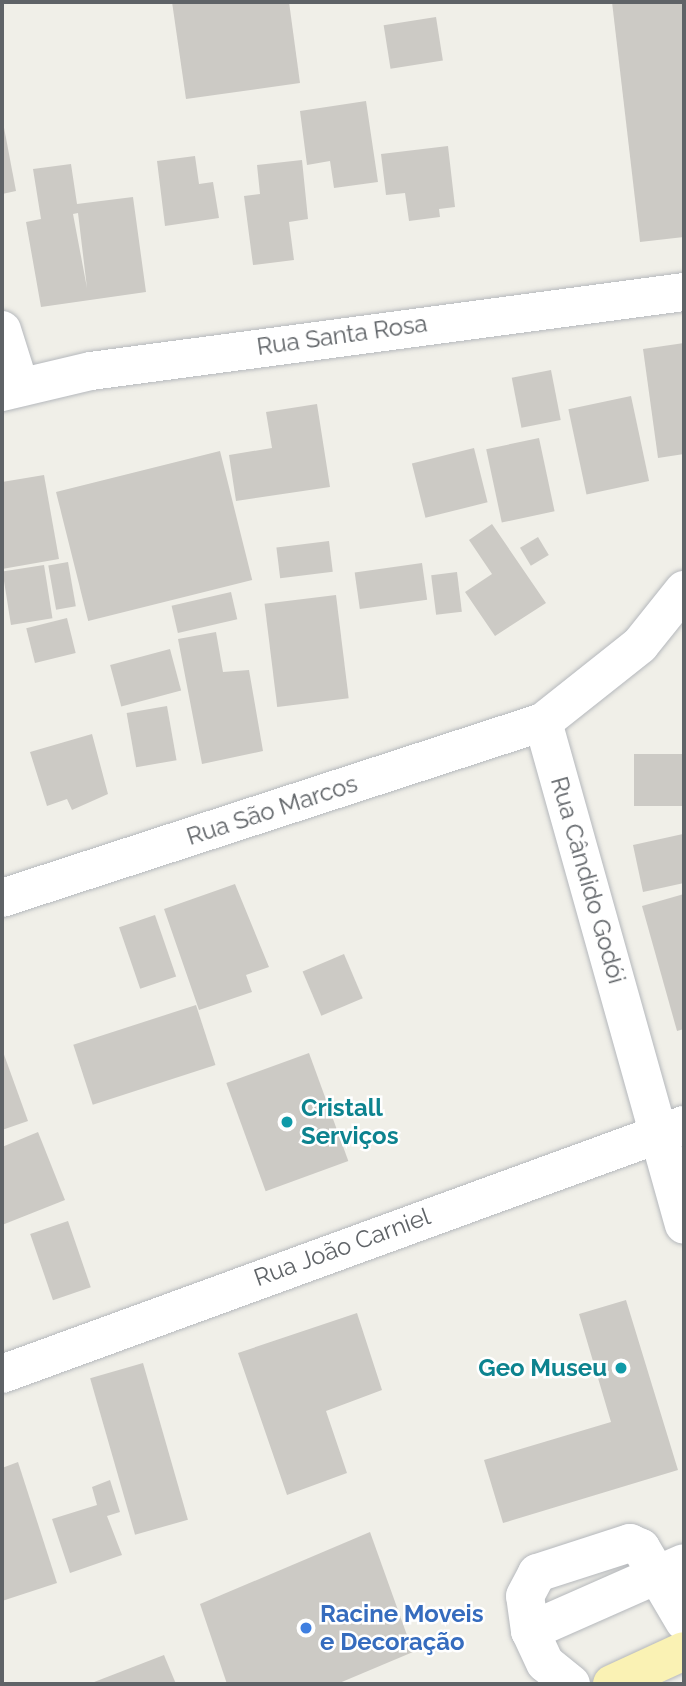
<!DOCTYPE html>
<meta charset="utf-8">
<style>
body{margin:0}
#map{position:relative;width:686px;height:1686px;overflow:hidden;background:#f0efe8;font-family:Raleway,sans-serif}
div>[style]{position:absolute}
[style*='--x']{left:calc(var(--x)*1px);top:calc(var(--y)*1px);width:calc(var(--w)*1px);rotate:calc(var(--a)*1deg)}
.building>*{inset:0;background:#cccac5;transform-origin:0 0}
.roads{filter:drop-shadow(0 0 2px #b5b8bc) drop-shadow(0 0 2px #b5b8bc)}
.minor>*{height:38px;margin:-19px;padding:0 19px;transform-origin:19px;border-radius:19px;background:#fff}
.major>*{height:38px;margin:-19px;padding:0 19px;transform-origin:19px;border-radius:19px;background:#faf2b4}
.dots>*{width:19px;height:19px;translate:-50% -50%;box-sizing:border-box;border:4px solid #fff;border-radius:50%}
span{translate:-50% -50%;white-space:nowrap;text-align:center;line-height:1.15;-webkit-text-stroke:5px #fff;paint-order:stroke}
.street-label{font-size:24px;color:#5f6367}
.culture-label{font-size:24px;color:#0d838f;font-weight:700}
.left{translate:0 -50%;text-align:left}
.right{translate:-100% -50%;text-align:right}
.shop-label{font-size:24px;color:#366cbe;font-weight:700}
.frame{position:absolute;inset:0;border:4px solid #5f6367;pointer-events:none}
</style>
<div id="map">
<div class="building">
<i style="clip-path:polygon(172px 2px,289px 2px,300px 83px,186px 99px)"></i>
<i style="clip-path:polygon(612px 2px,684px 2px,684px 237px,640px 242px)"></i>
<i style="left:436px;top:17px;width:44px;height:53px;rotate:81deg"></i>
<i style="clip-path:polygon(366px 101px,378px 182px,334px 188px,330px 161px,307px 165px,300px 111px)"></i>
<i style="clip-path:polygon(2px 117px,16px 191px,2px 194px)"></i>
<i style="clip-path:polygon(448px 146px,455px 207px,439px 209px,440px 217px,409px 221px,405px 193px,386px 195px,381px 154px)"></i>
<i style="clip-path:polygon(195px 156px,199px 184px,213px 182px,219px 218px,165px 226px,157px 161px)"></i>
<i style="clip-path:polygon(302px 160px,308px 219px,289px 222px,294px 260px,253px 265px,244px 196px,260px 194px,257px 165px)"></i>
<i style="clip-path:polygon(evenodd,71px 164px,77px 204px,133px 197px,146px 292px,41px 307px,26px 222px,41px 219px,33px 169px,71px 164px,78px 213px,87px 288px,73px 214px,78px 213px)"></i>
<i style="clip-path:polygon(684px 343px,684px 454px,658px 458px,643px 349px)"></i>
<i style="left:551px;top:370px;width:51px;height:40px;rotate:79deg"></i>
<i style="left:631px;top:396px;width:87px;height:64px;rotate:78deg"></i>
<i style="clip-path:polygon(317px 404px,330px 487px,236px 501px,229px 455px,272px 448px,266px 412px)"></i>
<i style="left:539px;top:438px;width:75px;height:54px;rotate:78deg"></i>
<i style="left:474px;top:448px;width:56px;height:64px;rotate:76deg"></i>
<i style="left:220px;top:451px;width:133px;height:169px;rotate:76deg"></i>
<i style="clip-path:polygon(44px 475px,59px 559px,2px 569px,2px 482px)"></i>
<i style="clip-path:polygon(492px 524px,546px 603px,495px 636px,465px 592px,492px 574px,469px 540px)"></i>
<i style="left:538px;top:537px;width:21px;height:21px;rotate:59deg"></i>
<i style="left:329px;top:541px;width:31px;height:53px;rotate:83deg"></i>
<i style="left:68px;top:562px;width:45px;height:20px;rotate:80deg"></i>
<i style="left:422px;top:563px;width:37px;height:68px;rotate:82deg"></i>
<i style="left:44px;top:565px;width:54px;height:42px;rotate:81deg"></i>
<i style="left:457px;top:572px;width:40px;height:26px;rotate:83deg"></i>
<i style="left:231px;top:592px;width:28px;height:61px;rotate:77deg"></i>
<i style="left:336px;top:595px;width:104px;height:72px;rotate:83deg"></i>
<i style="left:67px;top:618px;width:36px;height:42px;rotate:76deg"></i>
<i style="clip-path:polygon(216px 632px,223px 672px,249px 670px,263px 751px,202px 764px,178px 639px)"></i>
<i style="left:170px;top:649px;width:43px;height:62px;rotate:75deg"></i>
<i style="left:167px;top:706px;width:55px;height:41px;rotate:80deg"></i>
<i style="clip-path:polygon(92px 734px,108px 794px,72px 810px,67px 799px,47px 806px,30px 752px)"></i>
<i style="left:634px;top:754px;width:50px;height:52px"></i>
<i style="clip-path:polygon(683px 834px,684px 883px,643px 892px,633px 845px)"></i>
<i style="clip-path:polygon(235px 884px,269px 967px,246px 975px,252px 992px,199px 1010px,164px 909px)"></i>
<i style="clip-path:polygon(684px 894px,684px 1029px,677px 1031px,642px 906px)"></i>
<i style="left:155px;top:915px;width:65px;height:38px;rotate:71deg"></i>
<i style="left:344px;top:954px;width:48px;height:45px;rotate:67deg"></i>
<i style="left:196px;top:1005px;width:63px;height:129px;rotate:72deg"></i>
<i style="clip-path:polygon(2px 1049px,28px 1121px,2px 1130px)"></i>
<i style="left:309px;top:1053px;width:115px;height:88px;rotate:70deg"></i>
<i style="clip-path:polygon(38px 1132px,65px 1200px,2px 1225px,2px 1147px)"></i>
<i style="left:68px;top:1221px;width:70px;height:40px;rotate:71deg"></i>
<i style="clip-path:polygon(626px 1300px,678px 1470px,503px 1523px,484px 1460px,611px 1422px,579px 1314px)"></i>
<i style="clip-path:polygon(357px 1313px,382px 1390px,326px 1411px,347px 1473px,287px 1495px,238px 1353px)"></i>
<i style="left:143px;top:1363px;width:163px;height:55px;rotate:74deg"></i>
<i style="clip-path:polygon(18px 1462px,57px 1583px,2px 1601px,2px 1468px)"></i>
<i style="clip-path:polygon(110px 1480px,120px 1512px,107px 1516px,122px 1555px,70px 1573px,52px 1519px,97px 1505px,92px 1487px)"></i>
<i style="clip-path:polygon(370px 1532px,413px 1652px,337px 1684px,227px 1684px,200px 1604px)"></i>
<i style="clip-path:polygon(164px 1655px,176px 1684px,89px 1684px)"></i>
</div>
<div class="roads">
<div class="minor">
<i style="--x:2;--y:330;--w:60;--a:72.5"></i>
<i style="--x:2;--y:392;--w:91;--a:-13.3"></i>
<i style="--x:91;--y:371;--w:598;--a:-7.59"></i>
<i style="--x:684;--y:590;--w:70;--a:128.7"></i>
<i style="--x:640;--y:645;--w:124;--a:141.6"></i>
<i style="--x:543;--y:722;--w:522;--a:74.34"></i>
<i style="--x:2;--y:898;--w:569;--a:-18.02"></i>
<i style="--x:2;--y:1374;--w:726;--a:-20.06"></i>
<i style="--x:530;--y:1631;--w:168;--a:-23.8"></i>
<i style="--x:571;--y:1684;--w:33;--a:-141"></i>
<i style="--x:545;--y:1663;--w:35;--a:-115"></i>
<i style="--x:530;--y:1631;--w:35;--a:-98"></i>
<i style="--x:525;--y:1596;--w:26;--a:-62"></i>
<i style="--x:537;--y:1573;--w:98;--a:-17.9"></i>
<i style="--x:630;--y:1543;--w:12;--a:24"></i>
<i style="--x:641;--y:1548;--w:85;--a:59.5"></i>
</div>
<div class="major">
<i style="--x:612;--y:1684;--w:79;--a:-24.6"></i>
</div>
</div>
<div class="dots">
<i style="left:287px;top:1122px;background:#0f9aa8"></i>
<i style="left:621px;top:1368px;background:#0f9aa8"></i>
<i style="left:306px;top:1628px;background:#3f7fe0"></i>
</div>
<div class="street-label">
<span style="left:342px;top:335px;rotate:-8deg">Rua Santa Rosa</span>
<span style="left:272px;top:810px;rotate:-18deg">Rua São Marcos</span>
<span style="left:588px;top:880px;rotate:74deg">Rua Cândido Godói</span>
<span style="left:342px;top:1247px;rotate:-20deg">Rua João Carniel</span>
</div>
<div class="culture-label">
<span class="left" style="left:301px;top:1122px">Cristall<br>Serviços</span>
<span class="right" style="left:607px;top:1368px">Geo Museu</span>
</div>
<div class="shop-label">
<span class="left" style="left:320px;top:1628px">Racine Moveis<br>e Decoração</span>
</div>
<div class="frame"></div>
</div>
